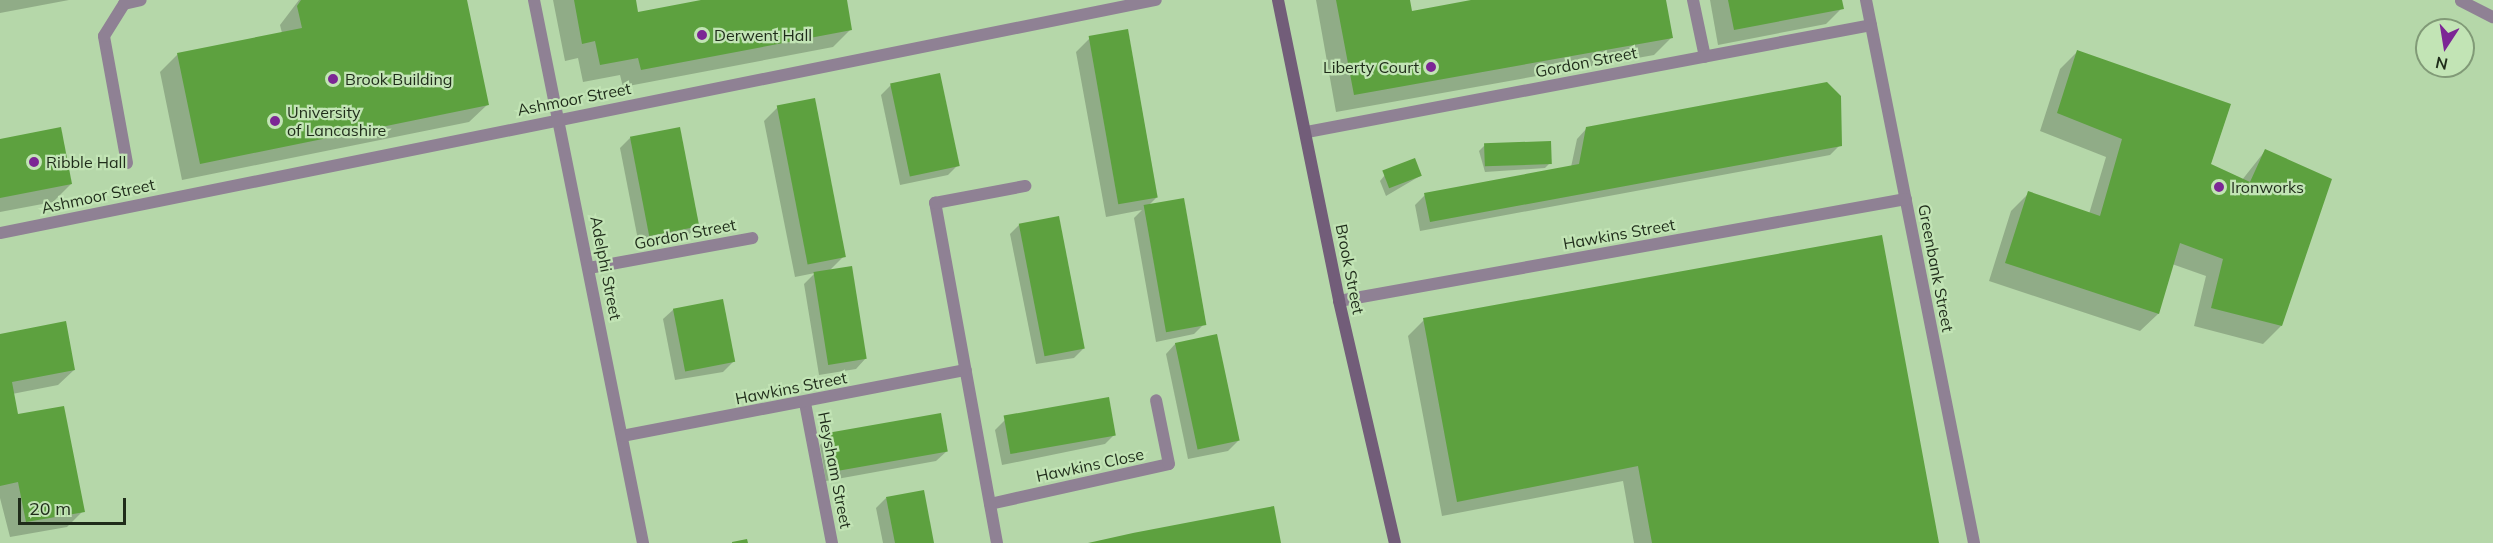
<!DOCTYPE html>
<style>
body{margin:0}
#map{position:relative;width:2493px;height:543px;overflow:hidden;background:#b5d7a9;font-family:Mulish,sans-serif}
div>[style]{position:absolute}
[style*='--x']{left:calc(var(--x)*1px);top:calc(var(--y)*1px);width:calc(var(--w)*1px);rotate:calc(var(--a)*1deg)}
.shadow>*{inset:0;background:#0003}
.building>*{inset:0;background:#5da13f;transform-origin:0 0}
.lane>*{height:12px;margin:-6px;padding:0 6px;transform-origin:6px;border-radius:6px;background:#8f8194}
.street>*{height:12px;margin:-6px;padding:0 6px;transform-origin:6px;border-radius:6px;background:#8f8194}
.secondary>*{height:12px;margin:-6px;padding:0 6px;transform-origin:6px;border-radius:6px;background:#725d79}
.dots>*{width:16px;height:16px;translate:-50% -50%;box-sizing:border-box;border:3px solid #c2e4b5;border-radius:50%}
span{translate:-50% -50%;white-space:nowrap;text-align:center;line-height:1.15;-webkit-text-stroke:4.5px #c2e4b5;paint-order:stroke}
.poi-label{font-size:16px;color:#1f2c1a}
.left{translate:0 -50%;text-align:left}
.right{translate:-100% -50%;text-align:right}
.street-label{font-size:16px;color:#1f2c1a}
.north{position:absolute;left:2415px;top:18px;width:60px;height:60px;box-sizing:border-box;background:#c2e4b5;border:2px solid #819a77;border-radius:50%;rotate:192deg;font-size:16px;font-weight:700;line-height:24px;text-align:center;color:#1f2c1a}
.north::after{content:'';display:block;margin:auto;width:21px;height:27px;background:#7c2695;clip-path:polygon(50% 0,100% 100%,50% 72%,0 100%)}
.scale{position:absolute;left:18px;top:498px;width:108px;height:27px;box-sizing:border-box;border:3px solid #1f2c1a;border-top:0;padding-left:8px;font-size:18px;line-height:21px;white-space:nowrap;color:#1f2c1a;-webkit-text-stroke:4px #c2e4b5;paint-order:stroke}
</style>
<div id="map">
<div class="shadow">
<i style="clip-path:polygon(0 0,69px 0,0 13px)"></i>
<i style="clip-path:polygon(299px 0,466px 0,487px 105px,469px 122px,182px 180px,160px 72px,178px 54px,282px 33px,280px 25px)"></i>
<i style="clip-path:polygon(553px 0,634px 0,637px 14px,709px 0,845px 0,851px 29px,833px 47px,623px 87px,620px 75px,583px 82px,578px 58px,565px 61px)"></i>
<i style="clip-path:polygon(1316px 0,1409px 0,1411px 12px,1479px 0,1665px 0,1672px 37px,1654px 55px,1336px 112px)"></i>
<i style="clip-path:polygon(1710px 0,1841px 0,1842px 8px,1826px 24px,1718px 45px)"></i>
<i style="clip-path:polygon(1090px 38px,1157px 197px,1146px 208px,1204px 324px,1194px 334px,1156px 342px,1134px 218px,1142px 210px,1106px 217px,1076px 52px)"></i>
<i style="clip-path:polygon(2077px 52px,2209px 165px,2242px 180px,2265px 151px,2281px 326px,2263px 344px,2194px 326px,2206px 276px,2172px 264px,2158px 314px,2140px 331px,1989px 281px,2011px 211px,2029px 193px,2089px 214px,2106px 157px,2040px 131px,2060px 69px)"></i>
<i style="clip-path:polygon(891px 85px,958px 165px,948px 175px,900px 185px,881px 95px)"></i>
<i style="clip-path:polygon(778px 107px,844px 256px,829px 271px,866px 358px,856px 369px,819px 375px,804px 284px,815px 273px,795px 277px,764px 121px)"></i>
<i style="clip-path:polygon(1587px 128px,1840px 145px,1830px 155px,1420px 231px,1415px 205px,1425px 195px,1571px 167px,1577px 139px)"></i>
<i style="clip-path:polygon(630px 138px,698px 226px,687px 236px,639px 245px,620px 148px)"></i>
<i style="clip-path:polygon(0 140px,71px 184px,53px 202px,0 212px)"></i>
<i style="clip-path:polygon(1484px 146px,1511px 146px,1550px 163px,1545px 168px,1485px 172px,1479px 151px)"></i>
<i style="clip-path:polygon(1385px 175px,1420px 176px,1386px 196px,1380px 181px)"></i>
<i style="clip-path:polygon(1020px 224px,1084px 348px,1074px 358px,1036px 364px,1010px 234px)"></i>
<i style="clip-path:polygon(674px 309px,733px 362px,723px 372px,675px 380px,663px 319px)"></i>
<i style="clip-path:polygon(1424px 320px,1937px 543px,1634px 543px,1623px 481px,1442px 516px,1408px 336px)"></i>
<i style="clip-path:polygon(0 336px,74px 370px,58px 385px,12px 394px,17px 416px,83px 511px,67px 527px,10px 537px,0 498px)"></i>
<i style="clip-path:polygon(1176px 343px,1238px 441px,1228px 451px,1188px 459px,1166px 354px)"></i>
<i style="clip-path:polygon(1005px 420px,1115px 434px,1105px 444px,1002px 465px,995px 430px)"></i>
<i style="clip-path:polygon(830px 435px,947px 451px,936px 461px,826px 481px,820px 445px)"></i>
<i style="clip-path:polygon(886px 498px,933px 543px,883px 543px,876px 508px)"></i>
</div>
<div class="building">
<i style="clip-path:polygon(301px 0,467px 0,489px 105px,200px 164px,177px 53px,302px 28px,297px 6px)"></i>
<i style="clip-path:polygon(574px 0,636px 0,638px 12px,701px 0,847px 0,852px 30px,641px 70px,638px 58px,600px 65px,595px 41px,582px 44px)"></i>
<i style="clip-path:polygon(1336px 0,1410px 0,1412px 11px,1471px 0,1666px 0,1673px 38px,1354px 95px)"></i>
<i style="clip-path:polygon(1728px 0,1842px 0,1844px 9px,1734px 30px)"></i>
<i style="left:1128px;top:29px;width:171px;height:40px;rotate:80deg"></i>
<i style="clip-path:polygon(2077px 50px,2231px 104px,2211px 164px,2250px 182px,2265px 149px,2332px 179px,2282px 326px,2211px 308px,2223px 259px,2180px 243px,2159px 314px,2005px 263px,2028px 191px,2100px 216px,2122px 139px,2057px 113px)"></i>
<i style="left:940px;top:73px;width:95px;height:51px;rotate:78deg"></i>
<i style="clip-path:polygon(1827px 82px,1841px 96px,1842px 146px,1430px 222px,1424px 193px,1579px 164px,1586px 127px)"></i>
<i style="left:815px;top:98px;width:162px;height:39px;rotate:79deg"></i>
<i style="clip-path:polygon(61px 127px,72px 184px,0 198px,0 139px)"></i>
<i style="left:680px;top:127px;width:101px;height:51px;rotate:79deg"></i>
<i style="left:1551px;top:141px;width:23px;height:67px;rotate:88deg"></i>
<i style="left:1415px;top:158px;width:19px;height:35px;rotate:69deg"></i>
<i style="left:1184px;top:198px;width:129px;height:41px;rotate:80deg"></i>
<i style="left:1059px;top:216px;width:135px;height:41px;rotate:79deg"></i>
<i style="clip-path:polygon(1882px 235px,1939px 543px,1652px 543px,1638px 466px,1457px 502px,1423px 318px)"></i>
<i style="left:852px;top:266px;width:94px;height:39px;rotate:81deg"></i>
<i style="left:723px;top:299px;width:64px;height:51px;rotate:79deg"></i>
<i style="clip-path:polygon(66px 321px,75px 370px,12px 382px,18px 414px,64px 406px,85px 512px,26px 522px,18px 482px,0 486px,0 334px)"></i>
<i style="left:1217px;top:334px;width:109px;height:43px;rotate:78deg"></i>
<i style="left:1109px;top:397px;width:39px;height:107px;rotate:80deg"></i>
<i style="left:941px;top:413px;width:39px;height:114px;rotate:80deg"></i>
<i style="clip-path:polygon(924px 490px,934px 543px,895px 543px,886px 497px)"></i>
<i style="clip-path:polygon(1274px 506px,1281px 543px,1088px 543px,1133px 533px)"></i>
<i style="clip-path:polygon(747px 539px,748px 543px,732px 543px,732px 542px)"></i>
</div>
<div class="lane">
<i style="--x:1693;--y:0;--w:58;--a:78.1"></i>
<i style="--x:2461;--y:1;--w:36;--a:27"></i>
<i style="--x:127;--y:163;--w:129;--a:-100.3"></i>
<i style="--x:104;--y:36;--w:38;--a:-58"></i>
<i style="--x:124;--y:4;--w:17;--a:-13"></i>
</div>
<div class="street">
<i style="--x:534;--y:0;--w:554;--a:78.65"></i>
<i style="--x:1866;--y:0;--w:554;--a:78.75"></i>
<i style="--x:1307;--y:132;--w:574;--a:-10.74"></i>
<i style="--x:0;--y:233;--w:1179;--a:-11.4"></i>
<i style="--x:589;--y:268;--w:166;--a:-10.4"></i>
<i style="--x:1339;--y:301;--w:576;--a:-10.2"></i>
<i style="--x:805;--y:403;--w:143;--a:79.1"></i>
<i style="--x:622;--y:436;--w:350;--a:-10.9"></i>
<i style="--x:990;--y:504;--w:183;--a:-12.6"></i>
<i style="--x:1169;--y:464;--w:65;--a:-101.5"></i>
<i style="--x:997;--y:543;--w:346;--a:-100.3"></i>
<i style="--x:935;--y:203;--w:92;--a:-10.7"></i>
</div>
<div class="secondary">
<i style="--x:1278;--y:0;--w:307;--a:78.5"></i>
<i style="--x:1339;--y:301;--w:248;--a:77"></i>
</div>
<div class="dots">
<i style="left:702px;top:35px;background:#7c2695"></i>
<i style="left:1431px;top:67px;background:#7c2695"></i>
<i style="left:333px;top:79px;background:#7c2695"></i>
<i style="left:275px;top:121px;background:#7c2695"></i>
<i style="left:34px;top:162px;background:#7c2695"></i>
<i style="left:2219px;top:187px;background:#7c2695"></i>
</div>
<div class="poi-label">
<span class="left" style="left:714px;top:35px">Derwent Hall</span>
<span class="right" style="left:1419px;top:67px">Liberty Court</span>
<span class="left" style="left:345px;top:79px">Brook Building</span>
<span class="left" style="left:287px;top:121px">University<br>of Lancashire</span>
<span class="left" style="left:46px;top:162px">Ribble Hall</span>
<span class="left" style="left:2231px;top:187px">Ironworks</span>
</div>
<div class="street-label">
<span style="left:1586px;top:62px;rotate:-11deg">Gordon Street</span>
<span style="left:574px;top:99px;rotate:-11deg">Ashmoor Street</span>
<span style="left:98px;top:196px;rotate:-12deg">Ashmoor Street</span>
<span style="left:685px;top:234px;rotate:-11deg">Gordon Street</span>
<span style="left:1619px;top:234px;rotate:-10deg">Hawkins Street</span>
<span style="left:606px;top:268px;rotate:79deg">Adelphi Street</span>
<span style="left:1936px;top:268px;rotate:79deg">Greenbank Street</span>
<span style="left:1350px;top:269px;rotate:79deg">Brook Street</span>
<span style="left:791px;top:388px;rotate:-11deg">Hawkins Street</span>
<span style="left:1090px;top:465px;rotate:-12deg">Hawkins Close</span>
<span style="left:835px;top:470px;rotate:79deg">Heysham Street</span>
</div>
<div class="north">N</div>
<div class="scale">20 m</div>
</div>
